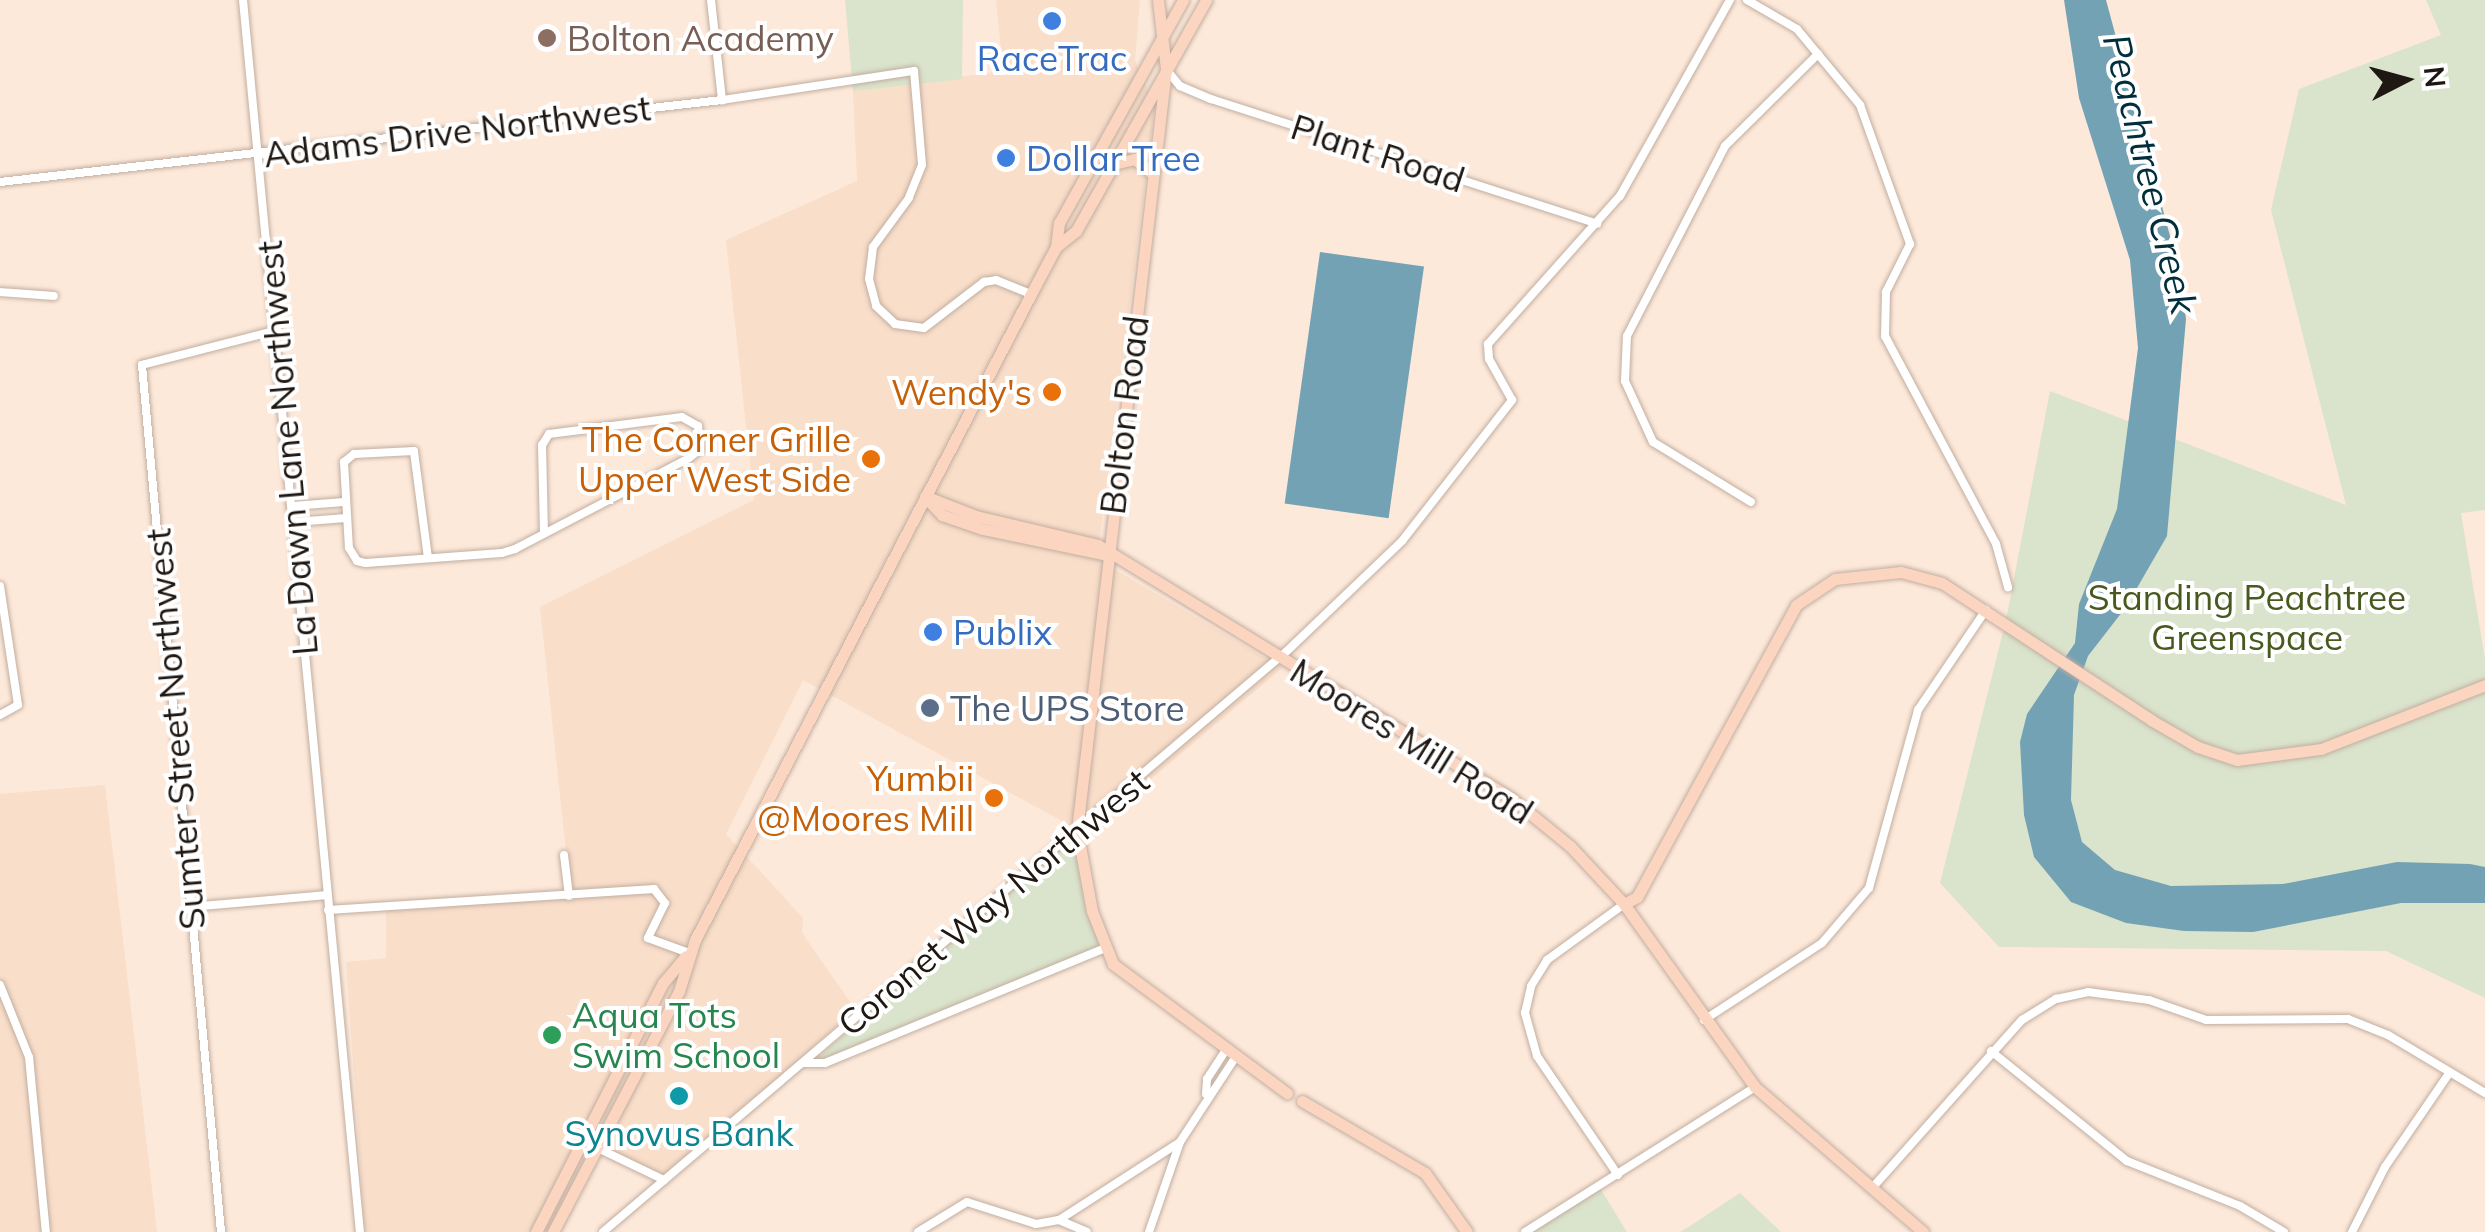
<!DOCTYPE html>
<style>
body{margin:0}
#map{position:relative;width:2485px;height:1232px;overflow:hidden;background:#fde9da;font-family:Mulish,sans-serif}
div>[style]{position:absolute}
[style*='--x']{left:calc(var(--x)*1px);top:calc(var(--y)*1px);width:calc(var(--w)*1px);rotate:calc(var(--a)*1deg)}
.built>*{inset:0;background:#f9deca}
.green>*{inset:0;background:#dae3cb}
.water>*{inset:0;background:#74a2b5;transform-origin:0 0}
.roads{filter:drop-shadow(0 0 2px #c1aea0) drop-shadow(0 0 2px #c1aea0)}
.street>*{height:8px;margin:-4px;padding:0 4px;transform-origin:4px;border-radius:4px;background:#fff}
.secondary>*{height:11px;margin:-5.5px;padding:0 5.5px;transform-origin:5.5px;border-radius:5.5px;background:#fbd5c0}
.dots>*{width:28px;height:28px;translate:-50% -50%;box-sizing:border-box;border:5px solid #fff;border-radius:50%}
span{translate:-50% -50%;white-space:nowrap;text-align:center;line-height:1.15;-webkit-text-stroke:8px #fff;paint-order:stroke}
.education-label{font-size:35px;color:#785e54}
.left{translate:0 -50%;text-align:left}
.shop-label{font-size:35px;color:#366cbe}
.street-label{font-size:35px;color:#1e1712}
.food-label{font-size:35px;color:#c56008}
.right{translate:-100% -50%;text-align:right}
.park-label{font-size:35px;color:#48591d}
.service-label{font-size:35px;color:#4e5e75}
.leisure-label{font-size:35px;color:#27864d}
.culture-label{font-size:35px;color:#0d838f}
.water-label{font-size:38px;color:#012e3c;font-style:italic}
.north{position:absolute;left:2355px;top:30px;width:100px;height:100px;-webkit-text-stroke:8px #fff;paint-order:stroke;rotate:84deg;font-size:28px;font-weight:700;line-height:40px;text-align:center;color:#1e1712}
.north::after{content:'';display:block;margin:auto;width:35px;height:45px;background:#1e1712;clip-path:polygon(50% 0,100% 100%,50% 72%,0 100%)}
</style>
<div id="map">
<div class="built">
<i style="clip-path:polygon(996px 0,1140px 0,1135px 61px,1155px 106px,1097px 559px,1282px 668px,1086px 834px,803px 680px,726px 834px,803px 918px,802px 933px,855px 1009px,667px 1178px,591px 1143px,552px 1232px,365px 1232px,346px 962px,386px 958px,386px 904px,570px 890px,540px 607px,754px 500px,726px 240px,857px 181px,853px 91px,1003px 71px)"></i>
<i style="clip-path:polygon(105px 785px,157px 1232px,0 1232px,0 794px)"></i>
</div>
<div class="green">
<i style="clip-path:polygon(845px 0,963px 0,962px 79px,853px 91px)"></i>
<i style="clip-path:polygon(2426px 0,2485px 0,2485px 510px,2461px 513px,2485px 659px,2485px 998px,2386px 951px,1999px 947px,1940px 883px,2006px 620px,2050px 391px,2346px 505px,2271px 210px,2299px 89px,2441px 35px)"></i>
<i style="clip-path:polygon(1077px 830px,1105px 948px,809px 1065px)"></i>
<i style="clip-path:polygon(1600px 1188px,1627px 1232px,1531px 1232px)"></i>
<i style="clip-path:polygon(1740px 1193px,1781px 1232px,1680px 1232px,1690px 1226px)"></i>
</div>
<div class="water">
<i style="clip-path:polygon(2064px 0,2106px 0,2179px 269px,2186px 319px,2167px 536px,2126px 607px,2088px 656px,2074px 695px,2071px 800px,2082px 842px,2115px 870px,2171px 886px,2283px 884px,2397px 862px,2470px 864px,2485px 867px,2485px 903px,2401px 903px,2253px 932px,2184px 931px,2126px 923px,2071px 902px,2034px 857px,2024px 815px,2020px 742px,2027px 714px,2075px 643px,2079px 604px,2117px 509px,2138px 348px,2130px 260px,2079px 98px)"></i>
<i style="left:1320px;top:252px;width:105px;height:254px;rotate:8deg"></i>
</div>
<div class="roads">
<div class="street">
<i style="--x:243;--y:0;--w:1238;--a:84.58"></i>
<i style="--x:711;--y:0;--w:101;--a:83.7"></i>
<i style="--x:1747;--y:0;--w:58;--a:30.1"></i>
<i style="--x:1797;--y:29;--w:99;--a:50.3"></i>
<i style="--x:1860;--y:105;--w:148;--a:70.2"></i>
<i style="--x:1910;--y:244;--w:54;--a:116.6"></i>
<i style="--x:1886;--y:292;--w:44;--a:91.3"></i>
<i style="--x:1885;--y:336;--w:236;--a:61.9"></i>
<i style="--x:1996;--y:544;--w:45;--a:74.4"></i>
<i style="--x:1166;--y:69;--w:22;--a:51"></i>
<i style="--x:1180;--y:86;--w:34;--a:23"></i>
<i style="--x:1211;--y:99;--w:406;--a:17.9"></i>
<i style="--x:0;--y:182;--w:727;--a:-6.48"></i>
<i style="--x:722;--y:100;--w:194;--a:-8.6"></i>
<i style="--x:914;--y:71;--w:94;--a:85.1"></i>
<i style="--x:922;--y:165;--w:35;--a:112"></i>
<i style="--x:909;--y:198;--w:61;--a:126.3"></i>
<i style="--x:873;--y:247;--w:32;--a:97"></i>
<i style="--x:869;--y:279;--w:28;--a:75"></i>
<i style="--x:876;--y:306;--w:26;--a:43"></i>
<i style="--x:895;--y:324;--w:29;--a:8"></i>
<i style="--x:924;--y:328;--w:76;--a:-37.5"></i>
<i style="--x:984;--y:282;--w:12;--a:-9"></i>
<i style="--x:996;--y:280;--w:38;--a:22"></i>
<i style="--x:0;--y:292;--w:54;--a:4.2"></i>
<i style="--x:1751;--y:502;--w:115;--a:-148.5"></i>
<i style="--x:1653;--y:442;--w:67;--a:-114.7"></i>
<i style="--x:1625;--y:381;--w:45;--a:-87.5"></i>
<i style="--x:1627;--y:336;--w:214;--a:-62.7"></i>
<i style="--x:1725;--y:146;--w:131;--a:-44.7"></i>
<i style="--x:293;--y:506;--w:51;--a:-4.5"></i>
<i style="--x:295;--y:522;--w:51;--a:-4.5"></i>
<i style="--x:428;--y:558;--w:108;--a:-97.5"></i>
<i style="--x:414;--y:451;--w:60;--a:177.1"></i>
<i style="--x:354;--y:454;--w:13;--a:141"></i>
<i style="--x:344;--y:462;--w:86;--a:86.7"></i>
<i style="--x:349;--y:548;--w:15;--a:58"></i>
<i style="--x:357;--y:561;--w:9;--a:13"></i>
<i style="--x:366;--y:563;--w:136;--a:-4.2"></i>
<i style="--x:502;--y:553;--w:14;--a:-17"></i>
<i style="--x:515;--y:549;--w:196;--a:-27.6"></i>
<i style="--x:689;--y:458;--w:13;--a:-39"></i>
<i style="--x:699;--y:450;--w:24;--a:-92"></i>
<i style="--x:698;--y:426;--w:18;--a:-151"></i>
<i style="--x:682;--y:417;--w:134;--a:172.7"></i>
<i style="--x:549;--y:434;--w:13;--a:122"></i>
<i style="--x:542;--y:445;--w:88;--a:88.7"></i>
<i style="--x:0;--y:586;--w:120;--a:81.4"></i>
<i style="--x:18;--y:705;--w:21;--a:151"></i>
<i style="--x:564;--y:855;--w:41;--a:83"></i>
<i style="--x:190;--y:907;--w:138;--a:-5"></i>
<i style="--x:328;--y:910;--w:327;--a:-3.7"></i>
<i style="--x:654;--y:889;--w:18;--a:52"></i>
<i style="--x:665;--y:903;--w:39;--a:116"></i>
<i style="--x:648;--y:938;--w:44;--a:20.1"></i>
<i style="--x:0;--y:985;--w:78;--a:68.1"></i>
<i style="--x:29;--y:1057;--w:176;--a:84.5"></i>
<i style="--x:1704;--y:1020;--w:141;--a:-33.1"></i>
<i style="--x:1822;--y:943;--w:72;--a:-49.5"></i>
<i style="--x:1869;--y:888;--w:185;--a:-74.6"></i>
<i style="--x:1918;--y:710;--w:121;--a:-55.8"></i>
<i style="--x:1991;--y:1051;--w:175;--a:39"></i>
<i style="--x:2127;--y:1161;--w:122;--a:21.7"></i>
<i style="--x:2240;--y:1206;--w:51;--a:30.6"></i>
<i style="--x:803;--y:1063;--w:22;--a:0"></i>
<i style="--x:825;--y:1063;--w:303;--a:-22.3"></i>
<i style="--x:1206;--y:1094;--w:15;--a:-86"></i>
<i style="--x:1207;--y:1079;--w:33;--a:-57"></i>
<i style="--x:583;--y:1141;--w:90;--a:25.7"></i>
<i style="--x:1618;--y:1175;--w:144;--a:-124.2"></i>
<i style="--x:1537;--y:1056;--w:45;--a:-105.6"></i>
<i style="--x:1525;--y:1013;--w:28;--a:-77"></i>
<i style="--x:1531;--y:986;--w:31;--a:-58"></i>
<i style="--x:1547;--y:960;--w:95;--a:-36"></i>
<i style="--x:1873;--y:1187;--w:224;--a:-48.3"></i>
<i style="--x:2022;--y:1020;--w:40;--a:-32"></i>
<i style="--x:2056;--y:999;--w:33;--a:-12"></i>
<i style="--x:2088;--y:992;--w:62;--a:7.5"></i>
<i style="--x:2149;--y:1000;--w:60;--a:19.3"></i>
<i style="--x:2206;--y:1020;--w:142;--a:-0.4"></i>
<i style="--x:2348;--y:1019;--w:43;--a:21.8"></i>
<i style="--x:2388;--y:1035;--w:113;--a:30.9"></i>
<i style="--x:1059;--y:1220;--w:30;--a:23"></i>
<i style="--x:221;--y:1232;--w:871;--a:-95.21"></i>
<i style="--x:142;--y:365;--w:140;--a:-14.4"></i>
<i style="--x:603;--y:1232;--w:897;--a:-40.35"></i>
<i style="--x:1287;--y:651;--w:159;--a:-43.7"></i>
<i style="--x:1402;--y:541;--w:179;--a:-52"></i>
<i style="--x:1512;--y:400;--w:47;--a:-119.3"></i>
<i style="--x:1489;--y:359;--w:15;--a:-94"></i>
<i style="--x:1488;--y:344;--w:198;--a:-48.3"></i>
<i style="--x:1620;--y:196;--w:225;--a:-60.7"></i>
<i style="--x:918;--y:1232;--w:57;--a:-31.5"></i>
<i style="--x:967;--y:1202;--w:72;--a:17.7"></i>
<i style="--x:1036;--y:1224;--w:23;--a:-10"></i>
<i style="--x:1059;--y:1220;--w:144;--a:-32.8"></i>
<i style="--x:1180;--y:1142;--w:100;--a:-56.8"></i>
<i style="--x:1149;--y:1232;--w:95;--a:-71"></i>
<i style="--x:1525;--y:1232;--w:272;--a:-32.2"></i>
<i style="--x:2352;--y:1232;--w:73;--a:-63.1"></i>
<i style="--x:2385;--y:1167;--w:112;--a:-55.6"></i>
</div>
<div class="secondary">
<i style="--x:1158;--y:0;--w:69;--a:83.4"></i>
<i style="--x:1166;--y:69;--w:766;--a:96.67"></i>
<i style="--x:1077;--y:830;--w:82;--a:79.5"></i>
<i style="--x:1092;--y:911;--w:57;--a:68.4"></i>
<i style="--x:1113;--y:964;--w:217;--a:36.6"></i>
<i style="--x:1113;--y:164;--w:23;--a:-13"></i>
<i style="--x:1135;--y:159;--w:23;--a:40"></i>
<i style="--x:1056;--y:247;--w:24;--a:-83"></i>
<i style="--x:1059;--y:223;--w:255;--a:-60.9"></i>
<i style="--x:925;--y:496;--w:55;--a:21.4"></i>
<i style="--x:976;--y:516;--w:125;--a:13.4"></i>
<i style="--x:1098;--y:545;--w:484;--a:31.5"></i>
<i style="--x:1511;--y:798;--w:76;--a:39.1"></i>
<i style="--x:1570;--y:846;--w:79;--a:47"></i>
<i style="--x:1624;--y:904;--w:225;--a:54.4"></i>
<i style="--x:1755;--y:1087;--w:222;--a:40.8"></i>
<i style="--x:928;--y:500;--w:21;--a:47"></i>
<i style="--x:942;--y:515;--w:43;--a:18.9"></i>
<i style="--x:983;--y:529;--w:127;--a:11.8"></i>
<i style="--x:1624;--y:904;--w:15;--a:-28"></i>
<i style="--x:1637;--y:897;--w:332;--a:-61.4"></i>
<i style="--x:1796;--y:605;--w:47;--a:-33.7"></i>
<i style="--x:1835;--y:579;--w:66;--a:-6.1"></i>
<i style="--x:1901;--y:572;--w:42;--a:15"></i>
<i style="--x:1942;--y:583;--w:250;--a:33.2"></i>
<i style="--x:2151;--y:720;--w:54;--a:29.9"></i>
<i style="--x:2198;--y:747;--w:41;--a:18.4"></i>
<i style="--x:2237;--y:760;--w:85;--a:-7.5"></i>
<i style="--x:2321;--y:749;--w:176;--a:-21.3"></i>
<i style="--x:1302;--y:1101;--w:143;--a:30.3"></i>
<i style="--x:1425;--y:1173;--w:72;--a:54.6"></i>
<i style="--x:536;--y:1232;--w:280;--a:-63"></i>
<i style="--x:663;--y:983;--w:35;--a:-50"></i>
<i style="--x:553;--y:1232;--w:272;--a:-62.4"></i>
<i style="--x:679;--y:991;--w:53;--a:-72.6"></i>
<i style="--x:695;--y:940;--w:728;--a:-62.52"></i>
<i style="--x:1031;--y:294;--w:53;--a:-62"></i>
<i style="--x:1056;--y:247;--w:26;--a:-39"></i>
<i style="--x:1076;--y:231;--w:265;--a:-60.6"></i>
</div>
</div>
<div class="dots">
<i style="left:1052px;top:21px;background:#3f7fe0"></i>
<i style="left:547px;top:38px;background:#8d6e63"></i>
<i style="left:1006px;top:158px;background:#3f7fe0"></i>
<i style="left:1052px;top:392px;background:#e8710a"></i>
<i style="left:871px;top:459px;background:#e8710a"></i>
<i style="left:933px;top:632px;background:#3f7fe0"></i>
<i style="left:930px;top:708px;background:#5c6f8a"></i>
<i style="left:994px;top:798px;background:#e8710a"></i>
<i style="left:552px;top:1035px;background:#2e9e5b"></i>
<i style="left:679px;top:1096px;background:#0f9aa8"></i>
</div>
<div class="education-label">
<span class="left" style="left:567px;top:38px">Bolton Academy</span>
</div>
<div class="shop-label">
<span style="left:1052px;top:58px">RaceTrac</span>
<span class="left" style="left:1026px;top:158px">Dollar Tree</span>
<span class="left" style="left:953px;top:632px">Publix</span>
</div>
<div class="street-label">
<span style="left:457px;top:131px;rotate:-7deg">Adams Drive Northwest</span>
<span style="left:1378px;top:153px;rotate:18deg">Plant Road</span>
<span style="left:1124px;top:415px;rotate:-83deg">Bolton Road</span>
<span style="left:287px;top:448px;rotate:-95deg">La Dawn Lane Northwest</span>
<span style="left:175px;top:729px;rotate:-95deg">Sumter Street Northwest</span>
<span style="left:1412px;top:741px;rotate:32deg">Moores Mill Road</span>
<span style="left:993px;top:902px;rotate:-40deg">Coronet Way Northwest</span>
</div>
<div class="food-label">
<span class="right" style="left:1032px;top:392px">Wendy's</span>
<span class="right" style="left:851px;top:459px">The Corner Grille<br>Upper West Side</span>
<span class="right" style="left:974px;top:798px">Yumbii<br>@Moores Mill</span>
</div>
<div class="park-label">
<span style="left:2247px;top:617px">Standing Peachtree<br>Greenspace</span>
</div>
<div class="service-label">
<span class="left" style="left:950px;top:708px">The UPS Store</span>
</div>
<div class="leisure-label">
<span class="left" style="left:572px;top:1035px">Aqua Tots<br>Swim School</span>
</div>
<div class="culture-label">
<span style="left:679px;top:1133px">Synovus Bank</span>
</div>
<div class="water-label">
<span style="left:2150px;top:174px;rotate:76deg">Peachtree Creek</span>
</div>
<div class="north">N</div>
</div>
